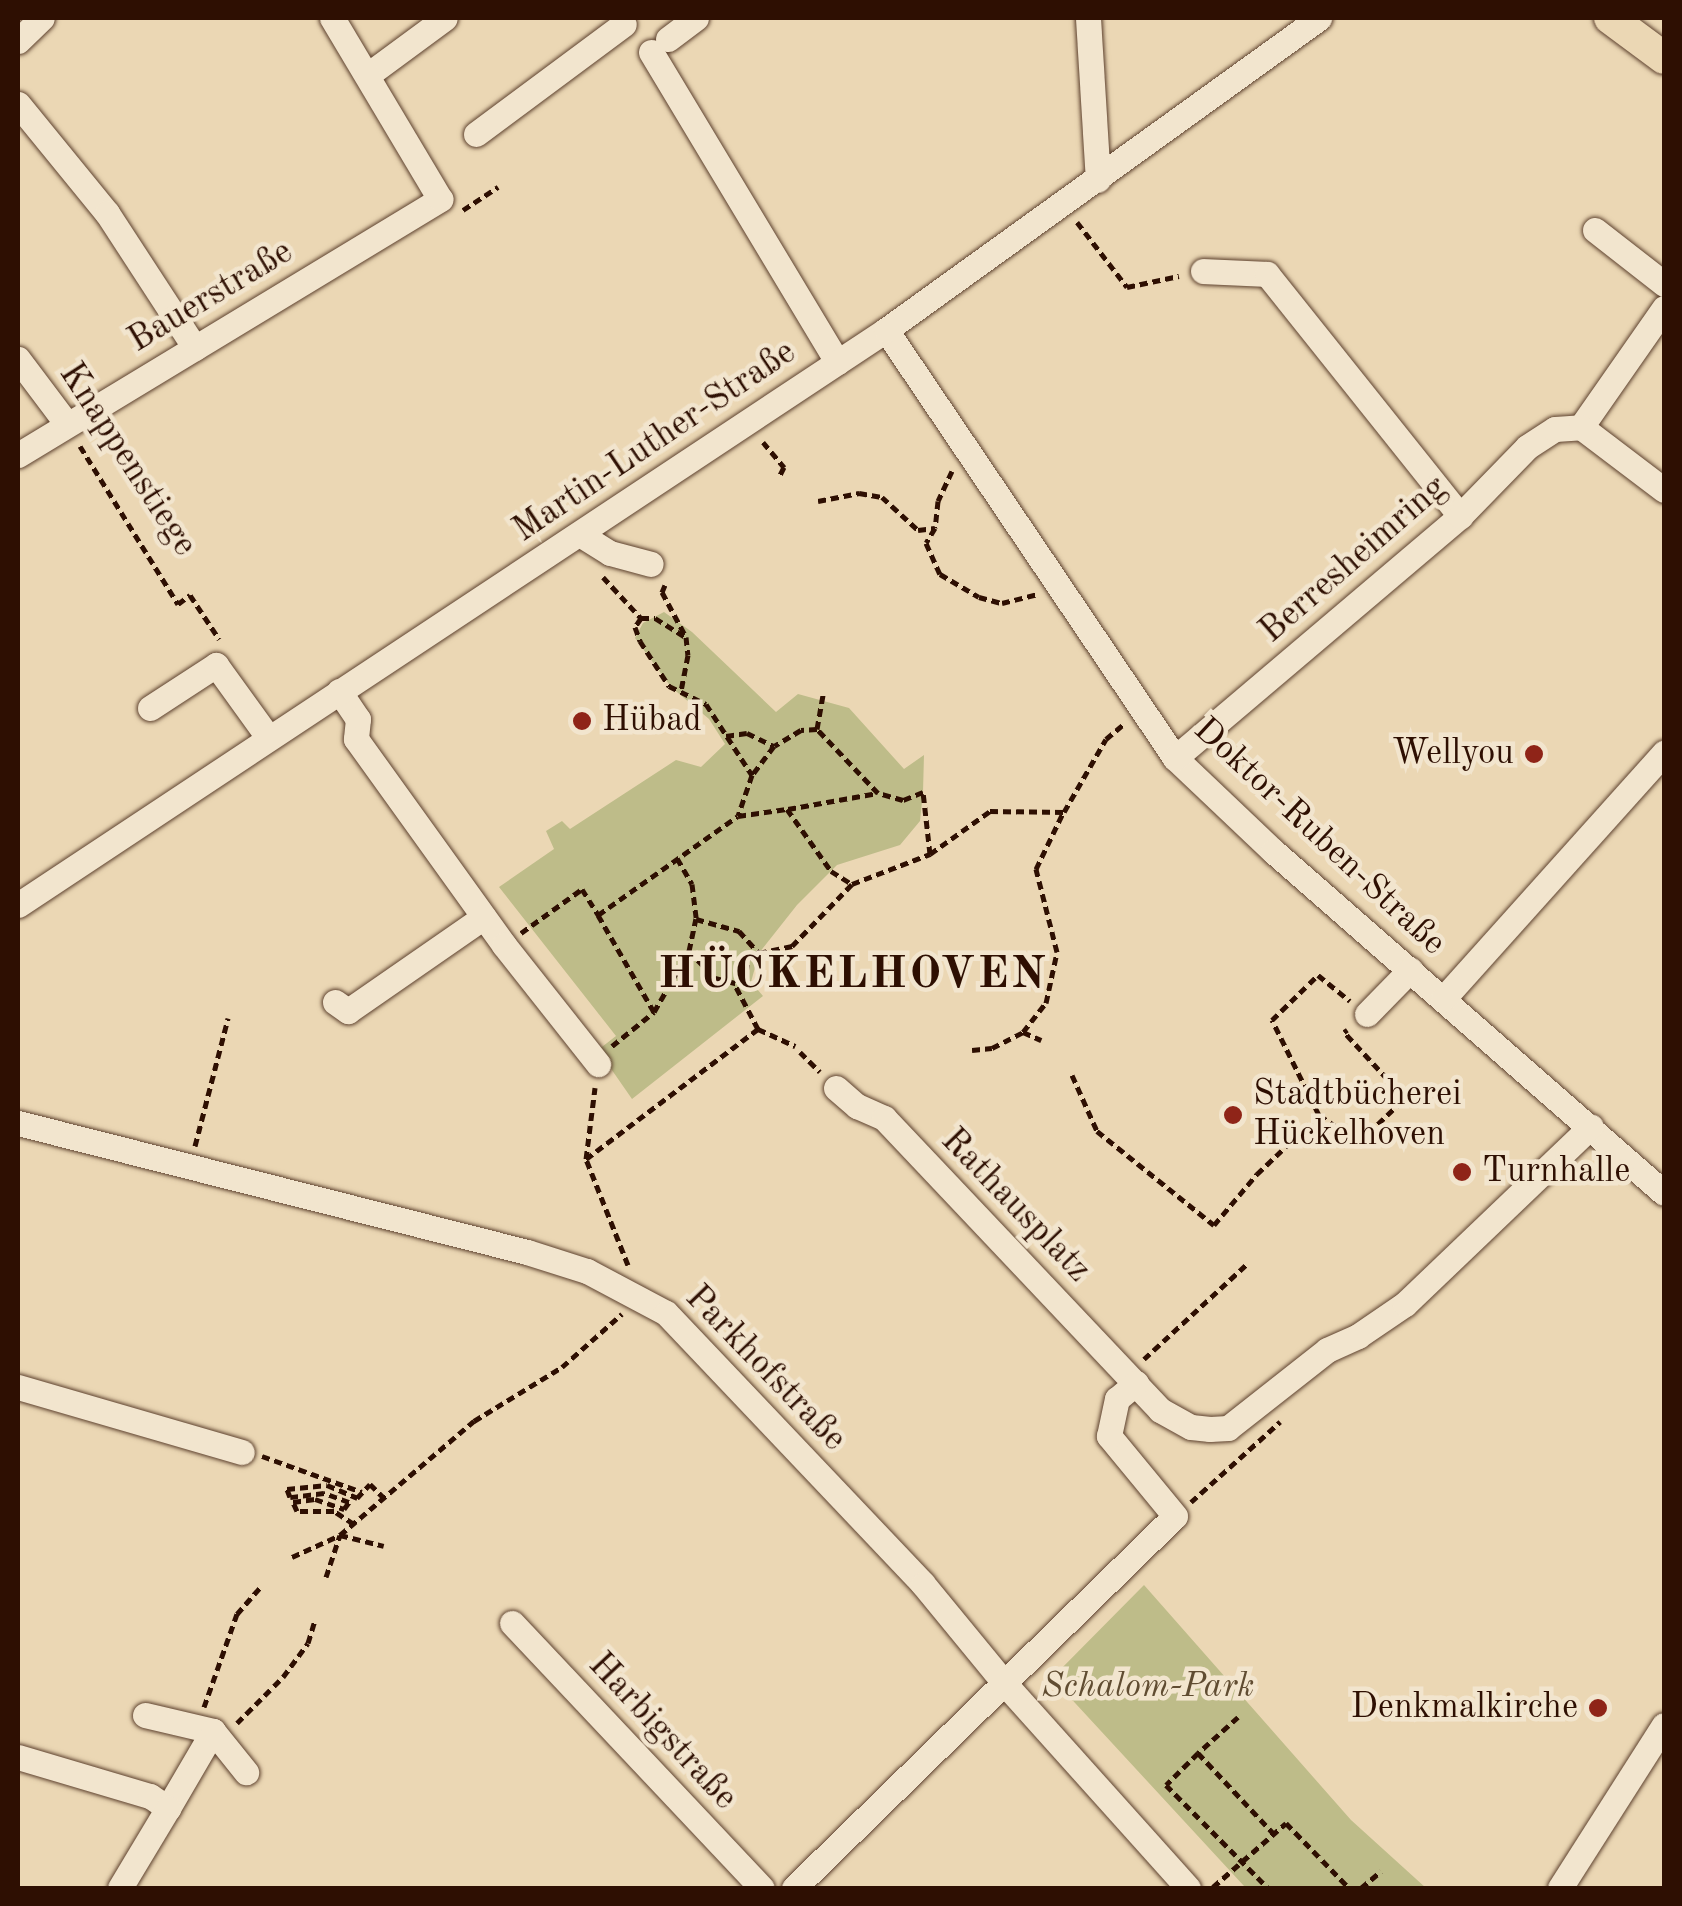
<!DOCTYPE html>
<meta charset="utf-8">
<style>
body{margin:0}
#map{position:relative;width:1682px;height:1906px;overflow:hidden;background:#ebd7b4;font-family:"Old Standard TT",serif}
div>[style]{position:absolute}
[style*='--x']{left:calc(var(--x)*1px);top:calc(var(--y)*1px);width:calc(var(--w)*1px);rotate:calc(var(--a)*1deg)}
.green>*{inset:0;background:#bebc89}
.path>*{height:5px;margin-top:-2.5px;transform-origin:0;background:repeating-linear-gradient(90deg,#2e0f02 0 8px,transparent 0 13px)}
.roads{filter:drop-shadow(0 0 2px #5d412e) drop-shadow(0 0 2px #5d412e)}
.minor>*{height:25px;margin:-12.5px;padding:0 12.5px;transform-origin:12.5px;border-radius:12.5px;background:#f2e5ce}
.major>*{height:32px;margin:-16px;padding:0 16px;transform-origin:16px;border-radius:16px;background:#ebd7b4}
.dots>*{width:28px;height:28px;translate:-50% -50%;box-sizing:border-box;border:5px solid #f2e5ce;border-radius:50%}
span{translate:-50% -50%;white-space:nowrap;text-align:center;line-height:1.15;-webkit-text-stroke:9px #f2e5ce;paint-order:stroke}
.street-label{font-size:35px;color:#2e0f02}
.poi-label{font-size:35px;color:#2e0f02}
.left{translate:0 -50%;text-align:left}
.right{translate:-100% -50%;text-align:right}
.park-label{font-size:35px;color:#604c31;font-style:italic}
.district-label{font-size:45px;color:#2e0f02;font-weight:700;letter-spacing:2.5px}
.frame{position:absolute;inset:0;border:20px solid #2e0f02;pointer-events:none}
</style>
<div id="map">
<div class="green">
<i style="clip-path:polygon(664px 612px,692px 632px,776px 712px,798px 694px,849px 708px,904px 769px,924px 755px,923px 792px,920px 821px,900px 845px,837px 865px,797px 905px,759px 953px,751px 982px,763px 996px,632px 1099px,598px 1050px,616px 1036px,499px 887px,554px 849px,546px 831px,562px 821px,570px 829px,676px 760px,701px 767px,725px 744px,709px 719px,671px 687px,635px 638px,643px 623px)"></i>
<i style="clip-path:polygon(1144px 1585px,1351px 1820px,1426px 1888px,1244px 1886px,1052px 1678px)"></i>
</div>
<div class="path">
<i style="--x:463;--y:210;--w:42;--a:-33.3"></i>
<i style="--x:1077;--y:222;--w:82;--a:52.4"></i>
<i style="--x:1127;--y:287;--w:53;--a:-11.9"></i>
<i style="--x:763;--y:442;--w:33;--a:50"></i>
<i style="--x:784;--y:467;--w:9;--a:117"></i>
<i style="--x:80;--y:446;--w:186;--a:58.2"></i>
<i style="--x:178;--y:604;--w:15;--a:-37"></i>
<i style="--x:190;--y:595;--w:53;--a:56.6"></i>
<i style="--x:952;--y:471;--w:33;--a:115"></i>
<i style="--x:938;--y:501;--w:27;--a:96"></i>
<i style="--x:935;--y:528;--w:17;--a:121"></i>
<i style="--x:926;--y:543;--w:34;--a:66"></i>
<i style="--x:940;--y:574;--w:45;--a:30.5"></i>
<i style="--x:979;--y:597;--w:24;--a:15"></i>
<i style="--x:1002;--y:603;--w:37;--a:-14"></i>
<i style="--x:818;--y:501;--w:42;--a:-11"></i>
<i style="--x:859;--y:493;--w:23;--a:10"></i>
<i style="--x:882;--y:497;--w:49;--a:42.5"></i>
<i style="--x:918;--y:530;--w:17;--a:-7"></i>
<i style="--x:603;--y:577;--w:56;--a:47.2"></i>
<i style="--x:641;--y:618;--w:14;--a:0"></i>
<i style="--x:655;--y:618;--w:36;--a:32"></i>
<i style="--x:665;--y:585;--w:8;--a:113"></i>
<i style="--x:662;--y:592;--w:51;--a:61.9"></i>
<i style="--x:686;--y:637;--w:18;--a:84"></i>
<i style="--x:688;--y:655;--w:36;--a:101"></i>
<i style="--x:641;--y:618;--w:11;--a:124"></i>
<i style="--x:635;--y:627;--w:15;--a:70"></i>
<i style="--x:640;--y:641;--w:54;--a:57.2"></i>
<i style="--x:669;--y:686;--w:41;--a:25.9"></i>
<i style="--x:706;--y:704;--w:85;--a:57.1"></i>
<i style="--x:752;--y:775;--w:43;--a:108.9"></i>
<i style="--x:738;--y:816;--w:49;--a:-8.1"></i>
<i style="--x:787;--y:809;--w:76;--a:54.6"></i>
<i style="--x:831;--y:871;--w:25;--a:32"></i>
<i style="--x:817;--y:729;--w:35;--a:-80"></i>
<i style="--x:726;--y:736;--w:21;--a:-8"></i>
<i style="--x:747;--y:733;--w:30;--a:26"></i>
<i style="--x:788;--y:809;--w:91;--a:-10.1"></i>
<i style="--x:930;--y:854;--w:74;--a:-35.6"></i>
<i style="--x:990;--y:811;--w:74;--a:0.8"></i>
<i style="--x:1064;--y:812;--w:84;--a:-60.1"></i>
<i style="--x:1106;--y:739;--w:25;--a:-40"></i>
<i style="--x:677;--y:858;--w:30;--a:60"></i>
<i style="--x:692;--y:884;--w:35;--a:83"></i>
<i style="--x:696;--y:919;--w:45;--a:15.6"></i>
<i style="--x:739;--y:931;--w:30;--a:48"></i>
<i style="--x:759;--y:953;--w:34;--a:-12"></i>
<i style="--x:792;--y:946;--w:86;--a:-45.9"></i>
<i style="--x:852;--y:884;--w:84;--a:-21"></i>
<i style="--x:930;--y:854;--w:62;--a:-96.4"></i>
<i style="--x:923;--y:792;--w:22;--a:158"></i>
<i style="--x:903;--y:800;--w:26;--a:-164"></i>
<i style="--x:878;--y:793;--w:88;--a:-133.6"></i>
<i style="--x:817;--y:729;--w:16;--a:176"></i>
<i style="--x:801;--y:730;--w:31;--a:149"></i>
<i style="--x:774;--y:746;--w:36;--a:127"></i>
<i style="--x:598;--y:915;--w:112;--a:60"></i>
<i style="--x:521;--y:933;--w:75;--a:-35.8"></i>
<i style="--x:582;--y:889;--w:31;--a:58"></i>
<i style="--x:598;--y:915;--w:171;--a:-35.3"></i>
<i style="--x:689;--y:951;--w:37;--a:46"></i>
<i style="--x:715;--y:978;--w:29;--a:14"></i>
<i style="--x:743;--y:985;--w:9;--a:-21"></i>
<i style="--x:743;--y:985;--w:40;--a:-77"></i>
<i style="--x:758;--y:1029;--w:41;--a:24.7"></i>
<i style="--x:1023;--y:1032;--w:37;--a:-52"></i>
<i style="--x:1046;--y:1003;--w:52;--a:-77.8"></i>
<i style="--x:1057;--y:952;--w:86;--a:-104.2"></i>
<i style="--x:1036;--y:869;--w:62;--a:-64.3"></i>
<i style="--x:612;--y:1046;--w:54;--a:-39"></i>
<i style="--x:654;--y:1012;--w:70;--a:-60.2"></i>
<i style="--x:689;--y:951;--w:33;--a:-78"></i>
<i style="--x:972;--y:1050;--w:20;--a:-6"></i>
<i style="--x:992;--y:1048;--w:35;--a:-27"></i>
<i style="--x:1023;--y:1032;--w:20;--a:24"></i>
<i style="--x:800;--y:1052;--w:28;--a:45"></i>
<i style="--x:1072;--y:1075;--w:61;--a:65.9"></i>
<i style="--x:1097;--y:1131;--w:150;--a:38.8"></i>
<i style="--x:1214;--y:1225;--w:67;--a:-49.9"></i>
<i style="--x:1257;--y:1174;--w:86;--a:-43.6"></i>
<i style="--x:1319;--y:1115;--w:106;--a:-116.3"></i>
<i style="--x:1272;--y:1020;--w:64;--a:-44.4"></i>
<i style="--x:1318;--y:975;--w:41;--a:39.1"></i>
<i style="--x:1319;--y:1115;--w:48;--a:34"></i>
<i style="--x:1359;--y:1142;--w:64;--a:-43.7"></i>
<i style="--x:1405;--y:1098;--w:90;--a:-132.7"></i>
<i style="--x:1344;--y:1032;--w:4;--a:-34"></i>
<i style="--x:195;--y:1146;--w:132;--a:-75.5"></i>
<i style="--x:586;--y:1159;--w:72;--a:-82.8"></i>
<i style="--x:628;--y:1265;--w:114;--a:-111.6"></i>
<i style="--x:586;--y:1159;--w:216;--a:-37.1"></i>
<i style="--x:758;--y:1029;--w:52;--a:-117.6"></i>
<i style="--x:1144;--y:1359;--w:142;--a:-42.7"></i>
<i style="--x:262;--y:1456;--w:106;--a:19.8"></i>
<i style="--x:1191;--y:1502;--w:120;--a:-42"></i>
<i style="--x:354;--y:1524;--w:24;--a:-147"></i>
<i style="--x:334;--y:1511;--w:37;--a:180"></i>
<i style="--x:297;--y:1511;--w:10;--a:-114"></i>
<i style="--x:293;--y:1502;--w:22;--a:-8"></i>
<i style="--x:315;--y:1499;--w:31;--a:19"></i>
<i style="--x:344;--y:1509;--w:9;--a:-54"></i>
<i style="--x:349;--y:1502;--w:27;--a:-160"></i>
<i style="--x:324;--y:1493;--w:34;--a:173"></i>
<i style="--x:290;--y:1497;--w:9;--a:-111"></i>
<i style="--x:287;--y:1489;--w:40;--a:-5.7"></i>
<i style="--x:327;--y:1485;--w:33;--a:23"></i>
<i style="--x:357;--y:1498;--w:19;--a:-47"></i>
<i style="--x:370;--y:1484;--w:20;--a:45"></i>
<i style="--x:292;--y:1557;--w:53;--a:-24.6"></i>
<i style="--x:340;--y:1535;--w:176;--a:-40.4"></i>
<i style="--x:474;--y:1421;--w:103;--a:-31.5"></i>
<i style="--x:562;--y:1367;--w:80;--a:-41.5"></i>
<i style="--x:326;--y:1577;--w:44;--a:-71.6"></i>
<i style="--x:340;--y:1535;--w:45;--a:14"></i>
<i style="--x:204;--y:1707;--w:99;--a:-70.5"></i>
<i style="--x:237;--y:1614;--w:37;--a:-49"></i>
<i style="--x:1238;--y:1717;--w:54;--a:138"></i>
<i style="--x:1198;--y:1753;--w:111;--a:46.8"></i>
<i style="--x:237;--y:1723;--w:65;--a:-45"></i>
<i style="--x:283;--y:1677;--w:42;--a:-53.7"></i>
<i style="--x:308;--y:1643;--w:24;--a:-73"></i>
<i style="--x:1198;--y:1753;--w:45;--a:135"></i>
<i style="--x:1166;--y:1785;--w:145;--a:45.3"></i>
<i style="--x:1213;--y:1887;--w:97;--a:-41.2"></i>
<i style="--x:1286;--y:1823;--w:91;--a:45.9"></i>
<i style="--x:1361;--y:1888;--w:26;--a:-40"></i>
</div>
<div class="roads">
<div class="minor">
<i style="--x:1088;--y:18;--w:162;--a:86.5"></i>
<i style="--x:668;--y:39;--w:35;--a:-37"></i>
<i style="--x:18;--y:41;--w:33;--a:-44"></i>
<i style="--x:651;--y:52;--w:362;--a:59"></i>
<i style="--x:369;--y:74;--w:94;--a:-36.4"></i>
<i style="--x:18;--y:104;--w:141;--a:50.8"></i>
<i style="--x:107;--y:213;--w:161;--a:56.9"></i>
<i style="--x:476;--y:134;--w:184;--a:-36.6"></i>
<i style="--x:1595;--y:230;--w:88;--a:38"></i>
<i style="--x:1203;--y:271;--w:64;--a:2.7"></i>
<i style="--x:1267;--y:274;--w:310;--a:51.4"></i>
<i style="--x:886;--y:330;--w:516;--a:55.97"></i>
<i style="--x:1175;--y:758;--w:135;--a:43.5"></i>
<i style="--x:1273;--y:851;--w:519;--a:41.18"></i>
<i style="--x:18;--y:359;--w:81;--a:53"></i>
<i style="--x:1581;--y:427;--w:145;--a:-55.1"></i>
<i style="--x:18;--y:455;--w:494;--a:-31.2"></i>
<i style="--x:440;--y:199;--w:211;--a:-120.8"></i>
<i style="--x:581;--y:535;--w:34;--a:32"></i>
<i style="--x:610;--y:553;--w:42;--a:15"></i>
<i style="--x:339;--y:691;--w:34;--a:56"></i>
<i style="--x:358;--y:719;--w:20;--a:96"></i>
<i style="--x:356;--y:739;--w:254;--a:54.3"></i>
<i style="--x:504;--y:945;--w:152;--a:51.7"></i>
<i style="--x:150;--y:708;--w:79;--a:-33.1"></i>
<i style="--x:216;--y:665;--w:89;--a:54.2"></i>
<i style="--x:1175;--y:758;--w:374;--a:-40.3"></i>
<i style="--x:1460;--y:516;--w:96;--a:-45.8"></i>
<i style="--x:1527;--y:447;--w:33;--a:-33"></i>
<i style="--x:1555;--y:429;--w:26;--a:-4"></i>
<i style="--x:1581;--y:427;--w:104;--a:37.2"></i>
<i style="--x:18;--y:905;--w:1041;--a:-33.52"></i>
<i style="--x:886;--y:330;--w:534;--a:-35.77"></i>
<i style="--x:1443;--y:999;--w:331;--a:-48.1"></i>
<i style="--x:335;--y:1002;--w:16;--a:35"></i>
<i style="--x:348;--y:1011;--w:165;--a:-34.7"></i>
<i style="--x:1367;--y:1014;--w:62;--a:-45.7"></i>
<i style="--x:836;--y:1088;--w:28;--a:41"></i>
<i style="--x:857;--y:1106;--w:30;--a:24"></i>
<i style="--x:884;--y:1118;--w:402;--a:46.6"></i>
<i style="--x:1160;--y:1410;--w:35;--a:29"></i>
<i style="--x:1191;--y:1427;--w:19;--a:6"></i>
<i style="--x:1210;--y:1429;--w:18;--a:-3"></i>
<i style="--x:1228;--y:1428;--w:126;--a:-38.2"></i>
<i style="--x:1327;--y:1350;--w:34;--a:-24"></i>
<i style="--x:1358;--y:1336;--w:57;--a:-34.2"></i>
<i style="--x:1405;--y:1304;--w:257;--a:-43.7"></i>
<i style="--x:18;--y:1123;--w:525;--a:14.22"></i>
<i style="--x:527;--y:1252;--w:63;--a:17.6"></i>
<i style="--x:587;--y:1271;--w:89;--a:28"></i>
<i style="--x:666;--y:1313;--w:373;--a:46.5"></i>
<i style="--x:923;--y:1584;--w:129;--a:50.6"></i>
<i style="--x:1005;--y:1684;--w:274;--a:48.1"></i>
<i style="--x:18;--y:1387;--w:233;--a:16.2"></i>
<i style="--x:512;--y:1623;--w:364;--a:46.7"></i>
<i style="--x:145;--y:1715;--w:70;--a:13.2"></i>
<i style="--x:213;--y:1731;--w:89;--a:120.3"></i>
<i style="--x:213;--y:1731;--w:53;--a:51.2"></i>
<i style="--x:18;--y:1757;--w:138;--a:16.5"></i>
<i style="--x:150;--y:1796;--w:22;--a:34"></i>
<i style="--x:168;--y:1808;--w:93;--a:121"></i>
<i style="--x:794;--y:1888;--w:532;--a:-44.32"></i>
<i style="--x:1175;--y:1516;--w:104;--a:-129.5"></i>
<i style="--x:1109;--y:1436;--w:38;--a:-78"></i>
<i style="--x:1117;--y:1399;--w:25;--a:-40"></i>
<i style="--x:1560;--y:1888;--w:193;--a:-57.5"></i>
</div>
<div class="major">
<i style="--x:1610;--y:18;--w:67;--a:36.5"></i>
</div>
</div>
<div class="dots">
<i style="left:582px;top:721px;background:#8f2418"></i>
<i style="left:1534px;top:754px;background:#8f2418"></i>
<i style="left:1233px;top:1115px;background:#8f2418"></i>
<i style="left:1462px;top:1172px;background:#8f2418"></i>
<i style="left:1598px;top:1708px;background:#8f2418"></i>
</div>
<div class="street-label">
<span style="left:211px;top:297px;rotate:-31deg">Bauerstraße</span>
<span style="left:655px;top:442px;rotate:-34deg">Martin-Luther-Straße</span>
<span style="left:127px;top:460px;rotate:57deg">Knappenstiege</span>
<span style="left:1354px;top:560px;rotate:-41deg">Berresheimring</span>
<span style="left:1319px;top:837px;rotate:43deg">Doktor-Ruben-Straße</span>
<span style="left:1015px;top:1206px;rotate:46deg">Rathausplatz</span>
<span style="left:765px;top:1369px;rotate:46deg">Parkhofstraße</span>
<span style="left:662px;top:1732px;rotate:47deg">Harbigstraße</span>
</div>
<div class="poi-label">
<span class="left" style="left:602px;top:721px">Hübad</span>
<span class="right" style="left:1514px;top:754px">Wellyou</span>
<span class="left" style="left:1253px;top:1115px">Stadtbücherei<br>Hückelhoven</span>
<span class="left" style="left:1482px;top:1172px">Turnhalle</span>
<span class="right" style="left:1578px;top:1708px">Denkmalkirche</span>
</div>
<div class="park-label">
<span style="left:1148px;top:1687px">Schalom-Park</span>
</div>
<div class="district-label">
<span style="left:853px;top:976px">HÜCKELHOVEN</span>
</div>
<div class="frame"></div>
</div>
